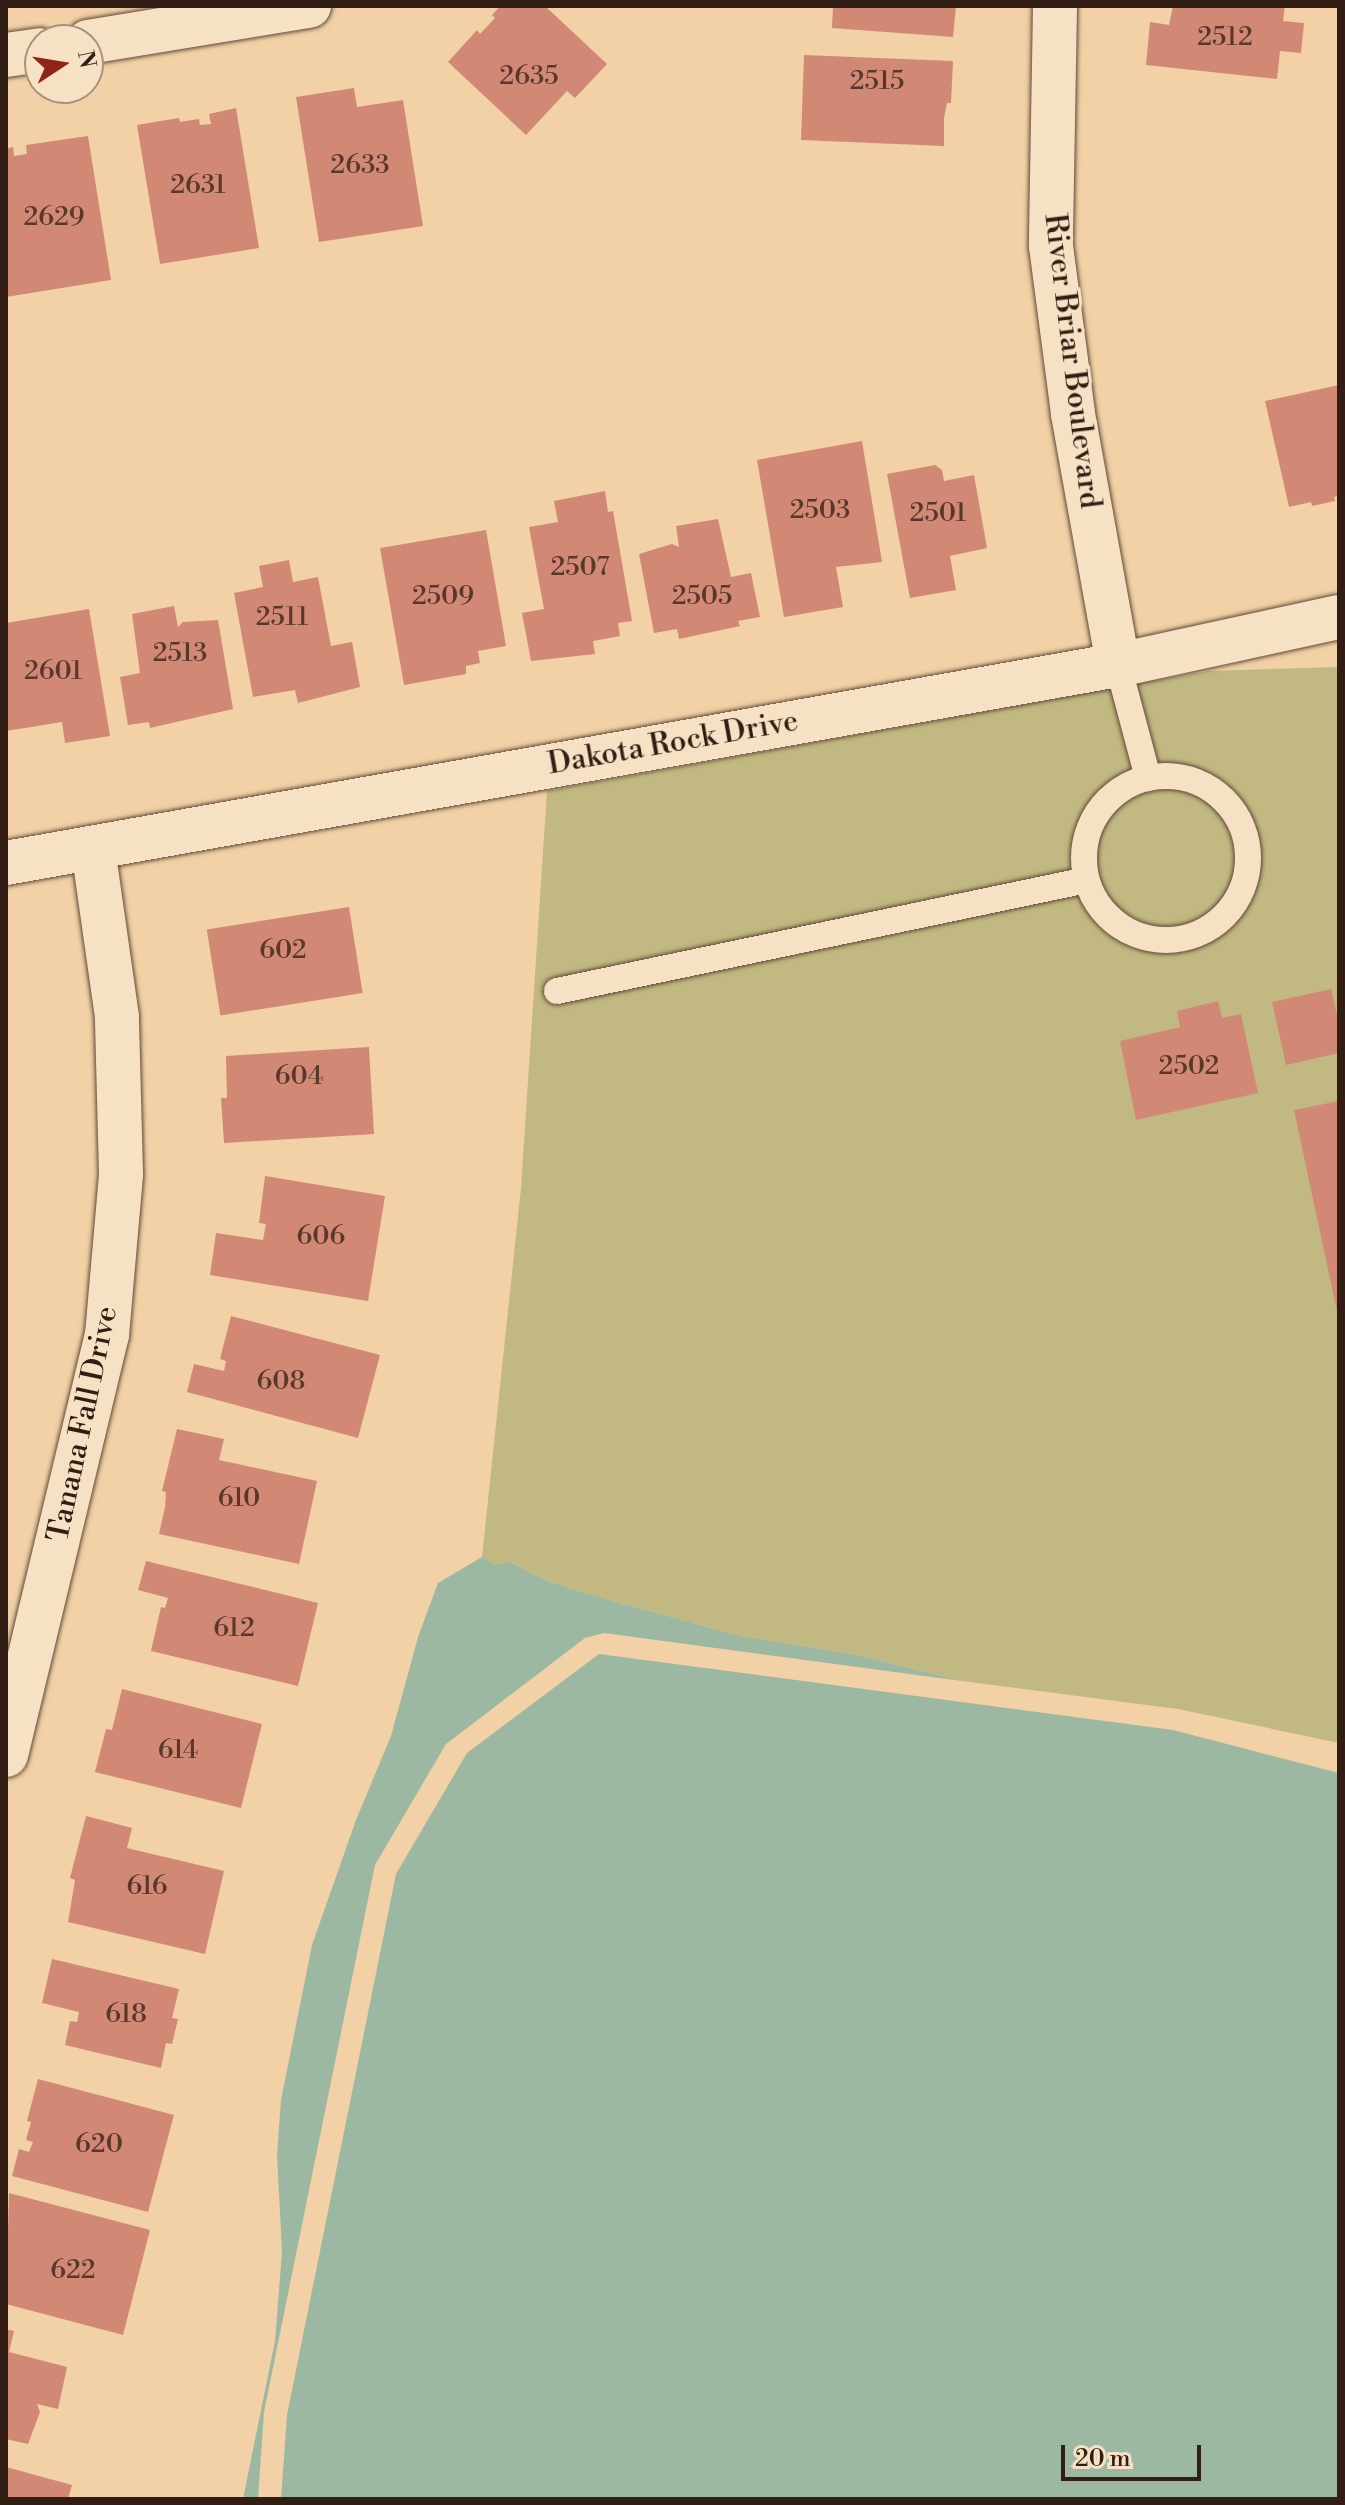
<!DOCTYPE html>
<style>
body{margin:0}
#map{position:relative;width:1345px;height:2505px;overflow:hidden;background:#f1d1a5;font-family:"Libre Bodoni",serif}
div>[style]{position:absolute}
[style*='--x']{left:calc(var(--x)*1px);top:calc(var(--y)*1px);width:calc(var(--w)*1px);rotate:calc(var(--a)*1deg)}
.green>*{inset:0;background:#c1b981}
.water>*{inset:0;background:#9cb8a2}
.building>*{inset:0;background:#d18975;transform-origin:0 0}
.roads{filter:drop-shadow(0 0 2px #614a38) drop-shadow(0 0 2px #614a38)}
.lane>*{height:26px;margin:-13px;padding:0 13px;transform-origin:13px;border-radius:13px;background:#f6e1c4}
.lane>.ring{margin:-13px;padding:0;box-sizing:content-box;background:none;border:26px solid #f6e1c4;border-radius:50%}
.street>*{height:44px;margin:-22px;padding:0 22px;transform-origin:22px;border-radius:22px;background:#f6e1c4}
span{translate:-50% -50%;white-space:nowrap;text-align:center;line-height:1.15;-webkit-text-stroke:6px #f6e1c4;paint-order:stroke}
.number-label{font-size:26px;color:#59382c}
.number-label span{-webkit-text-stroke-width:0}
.street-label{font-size:30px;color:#311d13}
.frame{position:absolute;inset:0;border:8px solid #311d13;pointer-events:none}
.north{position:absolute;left:24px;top:24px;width:80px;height:80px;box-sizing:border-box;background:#f6e1c4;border:2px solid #a7937d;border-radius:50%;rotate:78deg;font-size:22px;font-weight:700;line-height:32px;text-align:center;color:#311d13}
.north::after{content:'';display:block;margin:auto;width:28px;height:36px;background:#8f2418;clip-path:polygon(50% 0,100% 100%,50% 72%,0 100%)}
.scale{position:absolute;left:1061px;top:2445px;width:140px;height:36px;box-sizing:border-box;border:4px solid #311d13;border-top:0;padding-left:10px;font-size:24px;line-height:28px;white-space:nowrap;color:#311d13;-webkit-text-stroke:6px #f6e1c4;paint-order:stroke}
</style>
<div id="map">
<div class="green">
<i style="clip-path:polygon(1338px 667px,1339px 1743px,1178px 1709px,962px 1681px,853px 1654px,740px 1636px,588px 1594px,547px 1581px,510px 1562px,495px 1566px,482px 1557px,521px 1188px,547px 791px,1208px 671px)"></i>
</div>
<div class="water">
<i style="clip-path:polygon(482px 1557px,495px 1565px,510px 1562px,547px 1581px,588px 1594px,740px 1636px,853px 1654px,962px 1681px,604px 1633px,585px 1638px,446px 1744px,375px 1865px,264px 2412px,258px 2499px,243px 2499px,275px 2341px,282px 2252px,277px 2155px,281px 2100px,312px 1945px,356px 1820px,391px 1736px,418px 1637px,438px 1583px)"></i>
<i style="clip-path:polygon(599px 1654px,1173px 1730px,1339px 1773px,1339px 2499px,281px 2499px,287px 2415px,396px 1874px,467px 1753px)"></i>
</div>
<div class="building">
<i style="clip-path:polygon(500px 6px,545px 6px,607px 64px,575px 98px,567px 91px,526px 135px,448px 62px,477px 30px,480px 34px,495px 18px,492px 15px)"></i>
<i style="clip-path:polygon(833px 6px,956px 6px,953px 37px,832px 28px)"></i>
<i style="clip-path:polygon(1173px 6px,1285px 6px,1283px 21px,1304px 23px,1301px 53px,1280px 51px,1277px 79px,1146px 65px,1150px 22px,1169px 25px)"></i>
<i style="clip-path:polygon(804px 55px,953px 61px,951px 103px,947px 103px,944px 118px,944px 146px,801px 140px)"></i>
<i style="clip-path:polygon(354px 88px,357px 107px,403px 100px,423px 226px,319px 242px,296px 97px)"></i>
<i style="clip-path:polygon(236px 108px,259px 248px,160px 264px,137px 125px,179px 118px,180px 122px,199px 119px,200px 125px,211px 124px,209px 114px)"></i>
<i style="clip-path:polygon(88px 136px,111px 280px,6px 297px,6px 149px,13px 147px,14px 156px,27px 154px,26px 145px)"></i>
<i style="clip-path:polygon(1339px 385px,1339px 496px,1334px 497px,1335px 501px,1312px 506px,1311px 502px,1289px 507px,1265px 401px)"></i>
<i style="clip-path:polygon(862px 441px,882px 562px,836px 567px,843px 607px,784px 617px,757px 460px)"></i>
<i style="clip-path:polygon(935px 465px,942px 470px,944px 481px,974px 475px,987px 548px,950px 556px,956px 590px,910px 598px,887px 474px)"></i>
<i style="clip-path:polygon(605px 491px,608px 512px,613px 511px,632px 621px,618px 623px,620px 636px,593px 641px,595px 654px,531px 661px,522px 613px,544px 609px,529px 527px,558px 522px,554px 501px)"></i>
<i style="clip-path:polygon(718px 519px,731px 577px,751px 573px,760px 617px,738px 621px,740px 626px,679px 639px,677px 629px,654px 633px,639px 554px,672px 544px,679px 547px,676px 526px)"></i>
<i style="clip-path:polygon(486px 530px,506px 646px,478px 651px,480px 663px,466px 666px,466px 674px,404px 685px,380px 548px)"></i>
<i style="clip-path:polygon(289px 560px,293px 582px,318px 577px,331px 646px,352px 642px,360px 687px,298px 703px,295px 690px,253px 697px,234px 593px,263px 587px,259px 566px)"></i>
<i style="clip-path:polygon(174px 606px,178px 627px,183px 622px,218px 620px,233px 709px,150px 728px,149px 722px,128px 725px,120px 677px,140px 673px,132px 614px)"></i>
<i style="clip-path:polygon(89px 609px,110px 736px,65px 743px,62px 722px,6px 731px,6px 623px)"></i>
<i style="left:349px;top:907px;width:87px;height:144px;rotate:81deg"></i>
<i style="clip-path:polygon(1331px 989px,1339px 1023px,1339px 1053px,1286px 1065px,1272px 1002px)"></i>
<i style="clip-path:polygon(1218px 1001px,1222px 1018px,1241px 1014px,1258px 1093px,1136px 1120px,1120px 1041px,1180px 1027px,1177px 1011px)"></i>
<i style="clip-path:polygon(369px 1047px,374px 1134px,224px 1143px,221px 1098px,227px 1098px,226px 1056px)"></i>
<i style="clip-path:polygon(1339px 1101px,1339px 1316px,1338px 1316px,1294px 1110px)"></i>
<i style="clip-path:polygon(265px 1176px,385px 1196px,368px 1301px,210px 1275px,216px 1233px,263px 1240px,266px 1224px,259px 1223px)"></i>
<i style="clip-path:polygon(231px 1316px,380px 1355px,358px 1438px,187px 1392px,194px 1364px,224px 1371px,226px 1361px,220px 1359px)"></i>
<i style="clip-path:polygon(177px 1429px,224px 1439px,219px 1460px,317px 1481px,299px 1564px,159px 1534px,165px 1507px,166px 1492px,162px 1491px)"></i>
<i style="clip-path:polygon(146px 1561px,318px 1603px,298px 1686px,151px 1651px,161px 1607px,165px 1608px,168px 1598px,138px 1590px)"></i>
<i style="clip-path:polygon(122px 1689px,262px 1724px,241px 1808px,95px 1772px,106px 1729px,112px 1730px)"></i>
<i style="clip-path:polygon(86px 1816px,132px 1828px,127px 1848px,224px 1871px,205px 1954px,68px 1922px,75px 1880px,70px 1878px)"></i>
<i style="clip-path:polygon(52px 1959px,179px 1989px,172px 2018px,178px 2019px,172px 2044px,166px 2043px,161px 2068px,65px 2045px,70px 2021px,77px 2022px,79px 2012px,42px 2003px)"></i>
<i style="clip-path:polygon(38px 2079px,174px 2115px,148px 2212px,12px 2176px,19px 2149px,29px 2152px,33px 2142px,26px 2140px,31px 2122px,27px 2121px)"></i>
<i style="clip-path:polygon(9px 2193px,150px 2230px,123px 2335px,6px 2304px)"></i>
<i style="clip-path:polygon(6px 2329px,14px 2331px,9px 2352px,67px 2367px,58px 2409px,37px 2404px,40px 2412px,28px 2444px,6px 2439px)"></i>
<i style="clip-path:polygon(6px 2467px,72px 2485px,68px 2499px,6px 2499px)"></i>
</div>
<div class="roads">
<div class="lane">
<i style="--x:1118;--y:665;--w:117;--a:75.1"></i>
<i class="ring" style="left:1084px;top:776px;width:138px;height:138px"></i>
<i style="--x:557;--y:991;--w:541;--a:-11.83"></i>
</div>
<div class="street">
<i style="--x:1055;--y:6;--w:240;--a:91"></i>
<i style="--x:1051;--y:246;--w:169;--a:82.5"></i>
<i style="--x:1073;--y:414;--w:255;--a:79.8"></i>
<i style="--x:88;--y:42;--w:224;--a:-9.3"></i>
<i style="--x:6;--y:55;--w:34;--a:-8"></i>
<i style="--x:6;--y:863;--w:1129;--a:-10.1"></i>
<i style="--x:1118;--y:665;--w:226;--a:-12.3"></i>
<i style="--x:6;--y:1755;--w:432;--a:-76.5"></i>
<i style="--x:107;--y:1335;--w:162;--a:-85"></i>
<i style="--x:121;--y:1174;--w:157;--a:-91.5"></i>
<i style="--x:117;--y:1017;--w:170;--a:-98.1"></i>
</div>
</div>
<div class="number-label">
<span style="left:1225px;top:38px">2512</span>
<span style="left:529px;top:77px">2635</span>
<span style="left:877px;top:82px">2515</span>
<span style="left:360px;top:166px">2633</span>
<span style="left:198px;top:186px">2631</span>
<span style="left:54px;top:218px">2629</span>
<span style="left:820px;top:511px">2503</span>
<span style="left:938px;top:514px">2501</span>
<span style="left:580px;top:568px">2507</span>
<span style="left:443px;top:597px">2509</span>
<span style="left:702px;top:597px">2505</span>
<span style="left:282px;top:618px">2511</span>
<span style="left:180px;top:654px">2513</span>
<span style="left:53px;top:672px">2601</span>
<span style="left:283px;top:951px">602</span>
<span style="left:1189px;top:1067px">2502</span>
<span style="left:299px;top:1077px">604</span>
<span style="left:321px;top:1237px">606</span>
<span style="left:281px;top:1382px">608</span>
<span style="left:239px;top:1499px">610</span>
<span style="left:234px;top:1629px">612</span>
<span style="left:178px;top:1751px">614</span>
<span style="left:147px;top:1887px">616</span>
<span style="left:126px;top:2015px">618</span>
<span style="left:99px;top:2145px">620</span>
<span style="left:73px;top:2271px">622</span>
</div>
<div class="street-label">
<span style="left:1072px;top:361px;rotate:83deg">River Briar Boulevard</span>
<span style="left:673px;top:743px;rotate:-10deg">Dakota Rock Drive</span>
<span style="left:83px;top:1424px;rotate:-78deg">Tanana Fall Drive</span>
</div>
<div class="frame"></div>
<div class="north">N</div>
<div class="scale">20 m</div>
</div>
